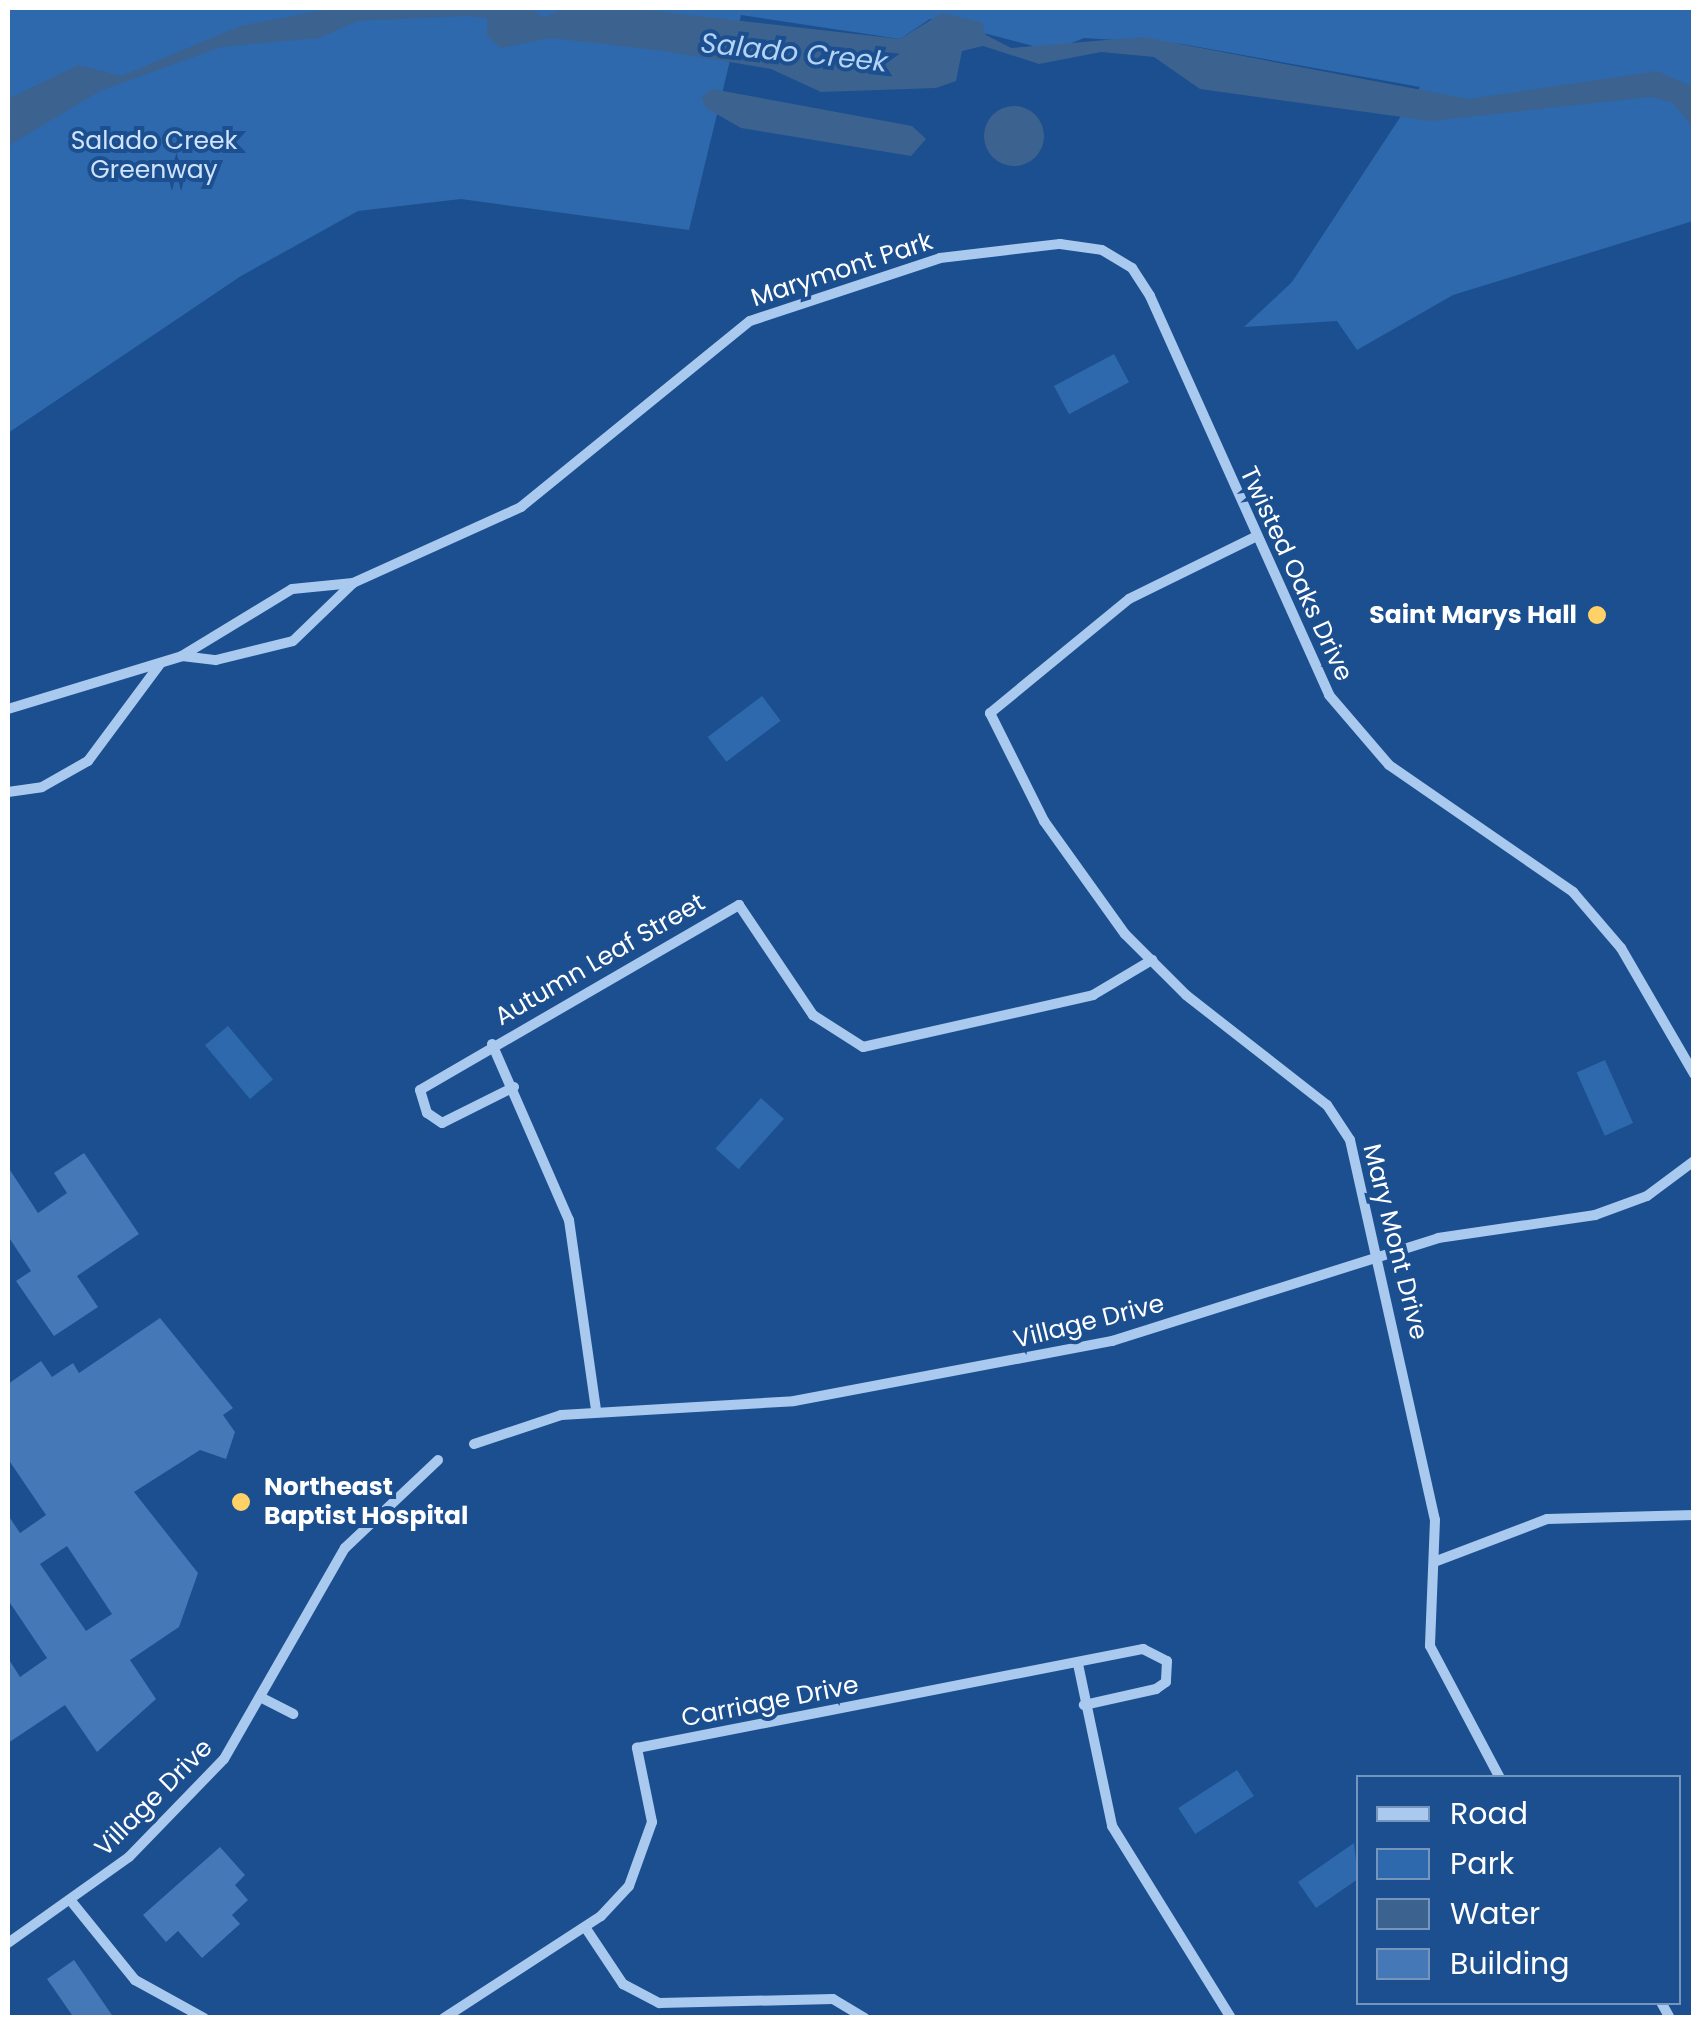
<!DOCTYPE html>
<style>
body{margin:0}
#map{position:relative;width:1701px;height:2025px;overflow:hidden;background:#1b4f8f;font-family:Poppins,sans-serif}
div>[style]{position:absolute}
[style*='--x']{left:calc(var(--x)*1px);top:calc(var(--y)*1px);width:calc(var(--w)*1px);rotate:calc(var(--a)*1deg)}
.green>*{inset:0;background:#2e69ad;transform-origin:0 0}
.water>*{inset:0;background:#3c6290}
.round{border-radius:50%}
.building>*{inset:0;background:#4478b7}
.street>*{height:10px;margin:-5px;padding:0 5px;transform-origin:5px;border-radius:5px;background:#a9c9ee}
.dots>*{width:28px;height:28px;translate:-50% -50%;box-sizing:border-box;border:5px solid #1b4f8f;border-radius:50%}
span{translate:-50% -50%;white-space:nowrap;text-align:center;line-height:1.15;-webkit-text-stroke:8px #1b4f8f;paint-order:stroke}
.park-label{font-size:25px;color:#cfe3fa}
.street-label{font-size:25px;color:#fff}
.poi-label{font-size:25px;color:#fff;font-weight:700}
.right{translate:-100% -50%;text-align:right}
.left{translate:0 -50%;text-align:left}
.water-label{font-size:28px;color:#b5d3f5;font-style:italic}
.frame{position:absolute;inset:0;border:10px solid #fff;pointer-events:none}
.legend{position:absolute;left:1356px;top:1775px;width:325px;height:230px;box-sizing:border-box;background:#1b4f8f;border:2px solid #7695bc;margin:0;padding:12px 18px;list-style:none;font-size:30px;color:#fff}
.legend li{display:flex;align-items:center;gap:20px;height:50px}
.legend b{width:50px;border:2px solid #7695bc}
</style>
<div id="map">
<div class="green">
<i style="clip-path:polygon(8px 8px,1693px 8px,1693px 221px,1453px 295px,1357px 350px,1337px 321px,1244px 327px,1292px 282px,1420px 87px,1182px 44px,1084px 38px,1052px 51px,930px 19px,900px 39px,741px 15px,689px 230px,461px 199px,358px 211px,241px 276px,8px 433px)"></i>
<i style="left:1114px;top:354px;width:32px;height:68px;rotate:62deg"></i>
<i style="left:762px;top:696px;width:31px;height:68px;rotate:53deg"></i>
<i style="left:228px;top:1026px;width:70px;height:30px;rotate:50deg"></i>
<i style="left:1605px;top:1060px;width:69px;height:31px;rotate:66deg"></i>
<i style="left:761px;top:1098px;width:31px;height:68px;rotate:42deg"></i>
<i style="left:1237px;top:1770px;width:31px;height:70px;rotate:57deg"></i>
<i style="clip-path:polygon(1354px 1843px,1358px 1879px,1316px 1908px,1298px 1882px)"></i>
</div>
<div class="water">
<i style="clip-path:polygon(334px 8px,529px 8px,544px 17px,565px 8px,629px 8px,900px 39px,942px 13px,982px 22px,986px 35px,1011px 48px,1143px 37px,1469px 99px,1657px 71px,1693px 87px,1693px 128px,1673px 103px,1651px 97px,1431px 121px,1200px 89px,1154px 57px,1101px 52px,1039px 64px,983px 46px,962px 51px,956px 81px,936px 88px,821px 92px,771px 69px,663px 51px,551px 38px,501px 48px,487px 36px,487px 18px,465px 16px,358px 21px,319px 38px,221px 47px,100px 91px,8px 146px,8px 99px,78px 65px,121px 76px,240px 26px)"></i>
<i style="clip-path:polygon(712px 89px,912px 126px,926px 139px,911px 156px,741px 128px,706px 108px,702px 97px)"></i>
<i class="round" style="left:984px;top:106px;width:60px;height:60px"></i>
</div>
<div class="building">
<i style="clip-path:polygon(84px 1153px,139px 1234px,77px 1276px,98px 1307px,54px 1336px,16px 1281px,31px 1271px,8px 1236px,8px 1167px,38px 1213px,67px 1193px,54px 1173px)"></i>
<i style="clip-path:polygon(evenodd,160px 1318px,233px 1408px,223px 1415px,235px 1432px,226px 1459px,200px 1450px,134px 1492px,198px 1573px,179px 1627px,130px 1660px,156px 1699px,97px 1752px,65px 1705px,8px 1743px,8px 1658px,20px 1677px,47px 1658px,8px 1600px,8px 1515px,20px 1533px,46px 1515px,8px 1459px,8px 1384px,41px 1361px,52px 1377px,73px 1363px,79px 1373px,160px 1318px,67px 1546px,112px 1614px,86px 1631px,40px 1564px,67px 1546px)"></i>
<i style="clip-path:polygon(220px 1847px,245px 1875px,235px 1885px,248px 1900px,232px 1915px,240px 1924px,202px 1958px,178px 1931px,166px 1942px,143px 1915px)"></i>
<i style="clip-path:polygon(74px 1960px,114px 2018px,74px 2018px,47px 1979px)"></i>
</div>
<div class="street">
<i style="--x:1255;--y:537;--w:140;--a:153.8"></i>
<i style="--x:1129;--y:599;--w:180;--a:140.6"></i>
<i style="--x:990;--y:713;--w:121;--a:63.4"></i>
<i style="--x:1044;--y:821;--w:139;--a:54.4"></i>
<i style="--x:1125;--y:934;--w:86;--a:45"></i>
<i style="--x:1186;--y:995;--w:179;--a:38"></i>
<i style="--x:1327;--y:1105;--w:42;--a:56.7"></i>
<i style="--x:1350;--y:1140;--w:389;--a:77.4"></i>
<i style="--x:1435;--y:1520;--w:126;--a:92.3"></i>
<i style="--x:1430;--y:1646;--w:149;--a:62.1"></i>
<i style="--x:353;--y:583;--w:61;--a:174.4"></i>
<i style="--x:292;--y:589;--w:129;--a:148.7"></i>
<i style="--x:182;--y:656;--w:34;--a:7"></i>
<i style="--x:216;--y:660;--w:79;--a:-13.9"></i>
<i style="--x:293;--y:641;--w:83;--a:-44"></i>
<i style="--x:353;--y:583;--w:184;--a:-24.3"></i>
<i style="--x:521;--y:507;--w:295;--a:-39.1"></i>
<i style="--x:750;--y:321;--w:200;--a:-18.3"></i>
<i style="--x:940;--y:258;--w:121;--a:-6.7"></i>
<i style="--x:1060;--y:244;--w:42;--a:8.1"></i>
<i style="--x:1102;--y:250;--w:35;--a:31"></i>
<i style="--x:1132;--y:268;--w:33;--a:57"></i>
<i style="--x:1150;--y:296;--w:437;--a:65.8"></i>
<i style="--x:1329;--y:695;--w:92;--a:49.4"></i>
<i style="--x:1389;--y:765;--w:224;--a:34.6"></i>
<i style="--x:1573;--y:892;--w:74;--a:49.4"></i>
<i style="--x:1621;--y:948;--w:146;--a:59.9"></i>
<i style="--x:8;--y:709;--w:182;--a:-16.9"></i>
<i style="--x:8;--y:792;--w:34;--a:-8"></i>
<i style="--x:42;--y:787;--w:53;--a:-29.5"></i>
<i style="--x:88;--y:761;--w:121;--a:-53.4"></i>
<i style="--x:492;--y:1044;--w:192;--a:66.4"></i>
<i style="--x:569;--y:1220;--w:192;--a:81.9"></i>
<i style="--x:514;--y:1087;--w:80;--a:153.4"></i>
<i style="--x:442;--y:1123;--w:18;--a:-146"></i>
<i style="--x:427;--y:1113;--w:24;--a:-107"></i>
<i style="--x:420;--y:1090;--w:369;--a:-30.1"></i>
<i style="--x:739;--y:905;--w:133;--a:56.1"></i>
<i style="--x:813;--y:1015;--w:59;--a:32.6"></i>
<i style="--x:863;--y:1047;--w:236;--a:-12.7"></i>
<i style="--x:1093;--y:995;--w:69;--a:-30.7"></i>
<i style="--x:474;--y:1444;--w:92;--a:-18.4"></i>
<i style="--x:561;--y:1415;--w:233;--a:-3.4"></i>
<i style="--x:794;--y:1401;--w:324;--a:-10.7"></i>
<i style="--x:1112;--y:1341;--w:342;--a:-17.5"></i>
<i style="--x:1438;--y:1238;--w:159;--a:-8.3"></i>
<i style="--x:1595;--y:1215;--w:55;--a:-20.1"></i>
<i style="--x:1647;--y:1196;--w:59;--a:-36.7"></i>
<i style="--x:1434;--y:1562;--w:121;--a:-20.8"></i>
<i style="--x:1547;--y:1519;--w:147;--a:-1.6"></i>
<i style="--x:1078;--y:1664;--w:166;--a:78.1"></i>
<i style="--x:1112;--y:1826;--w:226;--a:58.2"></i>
<i style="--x:264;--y:1699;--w:33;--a:27"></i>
<i style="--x:71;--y:1901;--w:102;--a:51"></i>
<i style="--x:135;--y:1980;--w:79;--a:28.8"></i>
<i style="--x:585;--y:1927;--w:69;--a:56.3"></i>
<i style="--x:623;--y:1984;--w:41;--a:27.8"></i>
<i style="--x:659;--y:2003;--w:174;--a:-1.3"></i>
<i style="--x:833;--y:1999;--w:37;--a:31"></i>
<i style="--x:8;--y:1943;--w:148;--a:-35.4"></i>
<i style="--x:129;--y:1857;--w:136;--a:-45.9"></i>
<i style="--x:224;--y:1759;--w:243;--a:-60.2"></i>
<i style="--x:345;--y:1548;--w:128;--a:-43.4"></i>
<i style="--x:1661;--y:2002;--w:18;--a:61"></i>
<i style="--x:444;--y:2018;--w:187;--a:-33"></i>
<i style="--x:601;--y:1916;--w:41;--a:-47"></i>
<i style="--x:629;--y:1886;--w:68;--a:-70.2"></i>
<i style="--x:652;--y:1822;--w:76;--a:-101.5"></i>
<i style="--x:637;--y:1748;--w:516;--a:-11.07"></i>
<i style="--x:1143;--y:1649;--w:27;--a:27"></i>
<i style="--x:1167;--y:1661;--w:21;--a:93"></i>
<i style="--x:1166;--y:1682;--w:12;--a:145"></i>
<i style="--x:1156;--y:1689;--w:74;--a:167.5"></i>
</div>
<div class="dots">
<i style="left:1597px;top:615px;background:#ffd166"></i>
<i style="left:241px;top:1502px;background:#ffd166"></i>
</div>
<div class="park-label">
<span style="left:154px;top:156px">Salado Creek<br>Greenway</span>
</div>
<div class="street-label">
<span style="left:842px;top:270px;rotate:-18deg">Marymont Park</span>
<span style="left:1296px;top:574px;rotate:65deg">Twisted Oaks Drive</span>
<span style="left:600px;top:960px;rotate:-30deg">Autumn Leaf Street</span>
<span style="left:1395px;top:1242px;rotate:76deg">Mary Mont Drive</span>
<span style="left:1089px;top:1322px;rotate:-14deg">Village Drive</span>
<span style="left:770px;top:1702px;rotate:-11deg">Carriage Drive</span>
<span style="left:154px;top:1798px;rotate:-45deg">Village Drive</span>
</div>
<div class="poi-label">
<span class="right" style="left:1577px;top:615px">Saint Marys Hall</span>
<span class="left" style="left:264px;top:1502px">Northeast<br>Baptist Hospital</span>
</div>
<div class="water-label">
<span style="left:794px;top:53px;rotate:6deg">Salado Creek</span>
</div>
<div class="frame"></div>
<ul class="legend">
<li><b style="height:12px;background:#a9c9ee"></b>Road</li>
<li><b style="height:28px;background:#2e69ad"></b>Park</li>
<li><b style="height:28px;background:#3c6290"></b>Water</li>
<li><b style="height:28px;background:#4478b7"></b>Building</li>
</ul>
</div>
